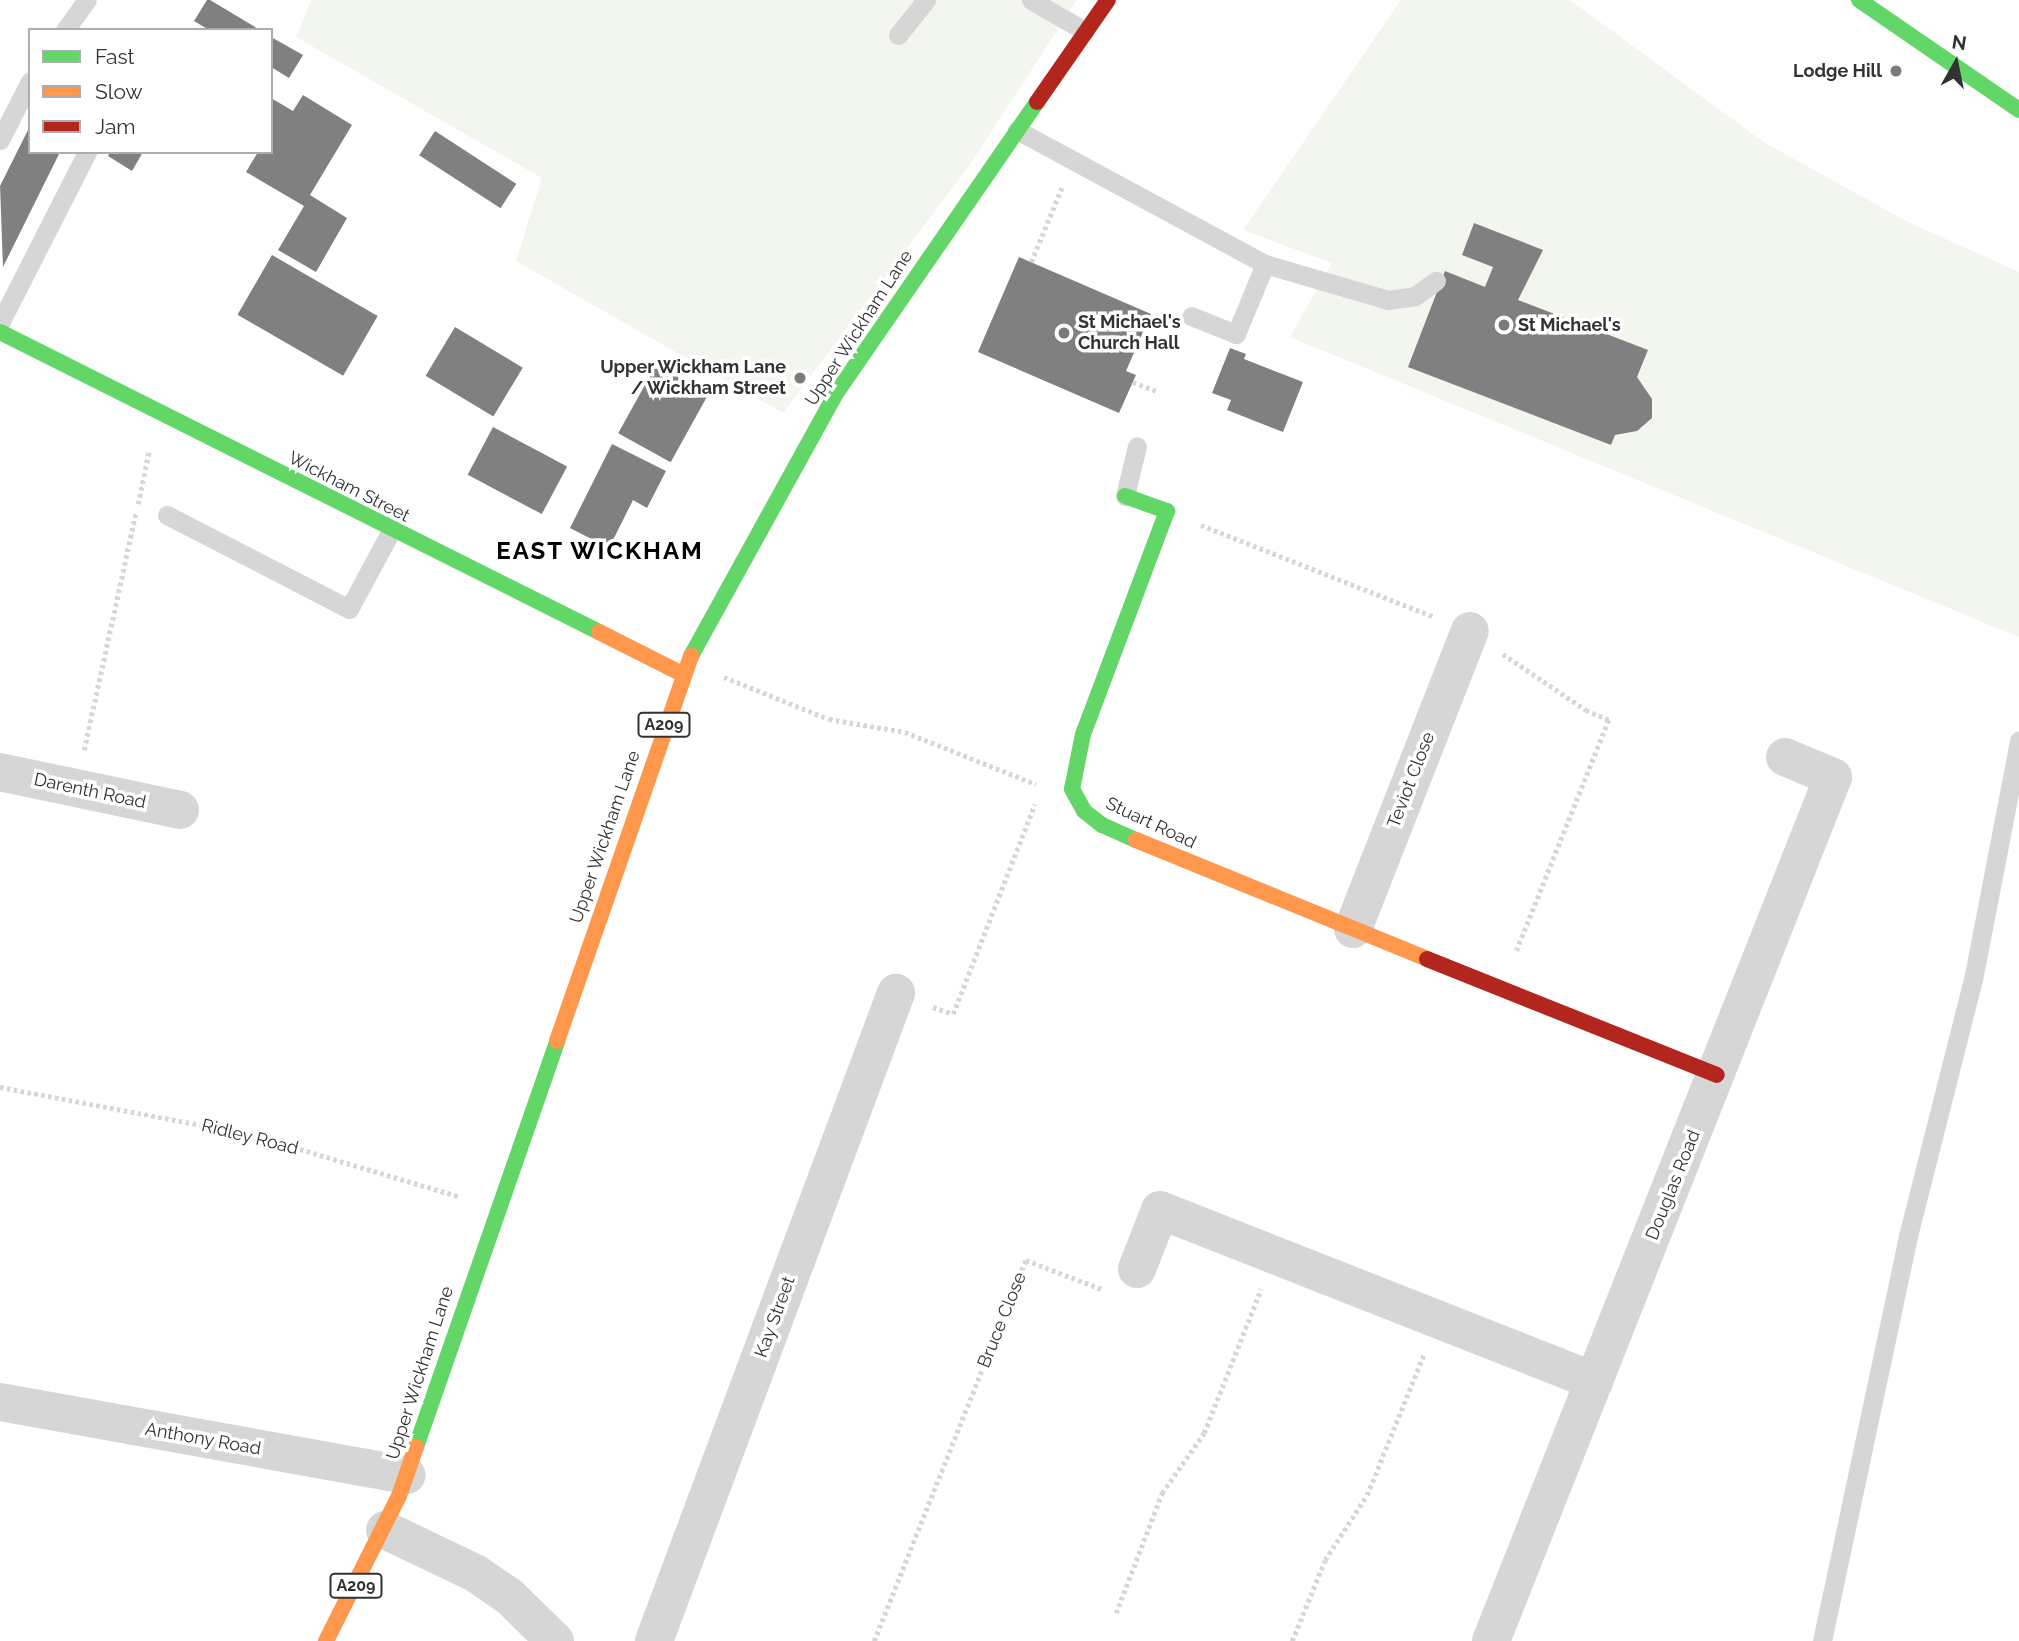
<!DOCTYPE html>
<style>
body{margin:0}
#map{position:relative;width:2019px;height:1641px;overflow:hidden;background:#fff;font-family:Raleway,sans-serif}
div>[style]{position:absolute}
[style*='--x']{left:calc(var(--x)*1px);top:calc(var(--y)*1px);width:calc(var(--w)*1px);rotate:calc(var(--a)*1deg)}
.green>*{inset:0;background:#f2f6ee}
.building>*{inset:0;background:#808080;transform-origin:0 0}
.path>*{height:4.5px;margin-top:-2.25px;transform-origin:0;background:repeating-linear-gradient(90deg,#d6d6d6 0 3.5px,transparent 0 7px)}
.lane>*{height:19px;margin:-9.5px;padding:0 9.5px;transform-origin:9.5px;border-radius:9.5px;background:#d6d6d6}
.street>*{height:38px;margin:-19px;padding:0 19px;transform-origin:19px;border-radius:19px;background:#d6d6d6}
.fast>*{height:16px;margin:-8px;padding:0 8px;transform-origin:8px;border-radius:8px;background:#63d668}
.slow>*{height:16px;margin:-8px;padding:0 8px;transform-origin:8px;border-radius:8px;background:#ff974d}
.jam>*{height:16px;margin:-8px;padding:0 8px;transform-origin:8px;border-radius:8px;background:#b3261e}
.dots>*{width:19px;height:19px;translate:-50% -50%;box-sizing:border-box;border:4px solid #fff;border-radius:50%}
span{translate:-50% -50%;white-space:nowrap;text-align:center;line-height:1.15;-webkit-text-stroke:7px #fff;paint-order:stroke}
.shield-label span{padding:2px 5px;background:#fff;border:2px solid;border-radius:5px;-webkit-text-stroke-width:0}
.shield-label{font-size:16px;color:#323232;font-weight:700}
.poi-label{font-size:18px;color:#323232;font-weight:700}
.right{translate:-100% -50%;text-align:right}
.left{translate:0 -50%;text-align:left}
.street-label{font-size:18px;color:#323232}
.district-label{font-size:24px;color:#000;font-weight:700;letter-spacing:2px}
.legend{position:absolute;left:28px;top:28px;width:245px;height:126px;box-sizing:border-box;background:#fff;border:2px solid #adadad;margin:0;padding:9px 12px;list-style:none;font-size:21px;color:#323232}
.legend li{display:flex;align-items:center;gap:14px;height:35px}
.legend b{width:35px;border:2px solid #adadad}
.north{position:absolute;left:1921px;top:28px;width:70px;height:70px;-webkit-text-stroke:5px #fff;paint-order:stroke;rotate:9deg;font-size:19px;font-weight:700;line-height:28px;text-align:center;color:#323232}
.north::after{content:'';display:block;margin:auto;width:24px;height:32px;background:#323232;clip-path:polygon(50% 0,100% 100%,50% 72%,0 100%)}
</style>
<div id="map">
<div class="green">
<i style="clip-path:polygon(311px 0,1077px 0,969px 166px,783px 413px,516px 261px,542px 178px,296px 37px)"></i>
<i style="clip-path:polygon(1401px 0,1570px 0,1765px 143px,1912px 224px,2019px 272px,2019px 637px,1290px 337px,1332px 263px,1243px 230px)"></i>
</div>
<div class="building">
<i style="clip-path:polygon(207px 0,210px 0,260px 30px,209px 30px,194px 21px)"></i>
<i style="clip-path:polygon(271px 37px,303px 55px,289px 78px,271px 67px)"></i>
<i style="clip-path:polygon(303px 95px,352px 125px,310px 195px,347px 218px,316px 272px,278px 250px,304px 206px,246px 172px,258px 152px,271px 152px,271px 98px,293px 111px)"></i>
<i style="clip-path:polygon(30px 126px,30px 152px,60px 152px,3px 267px,0 186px)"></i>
<i style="left:435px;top:131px;width:97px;height:29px;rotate:33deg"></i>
<i style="clip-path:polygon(110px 152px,143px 152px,132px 171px,108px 156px)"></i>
<i style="clip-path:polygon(1474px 223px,1543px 250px,1518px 300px,1648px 350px,1637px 377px,1652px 399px,1652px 418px,1637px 431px,1615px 435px,1611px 445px,1408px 367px,1445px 271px,1485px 287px,1493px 267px,1462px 255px)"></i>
<i style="left:272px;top:255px;width:122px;height:69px;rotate:30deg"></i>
<i style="clip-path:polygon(1019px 257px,1151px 314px,1126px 371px,1136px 375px,1119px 413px,978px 352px)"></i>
<i style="left:455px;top:327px;width:79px;height:57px;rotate:31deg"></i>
<i style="clip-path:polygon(1230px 348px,1246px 354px,1244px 359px,1303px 382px,1283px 432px,1227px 410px,1231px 400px,1212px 393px)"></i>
<i style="left:656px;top:365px;width:60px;height:78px;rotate:29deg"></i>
<i style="left:493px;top:427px;width:84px;height:54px;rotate:28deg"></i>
<i style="clip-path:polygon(612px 444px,666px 471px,647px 508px,633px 500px,609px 548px,570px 528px)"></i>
</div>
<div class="path">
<i style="--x:1031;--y:262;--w:81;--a:-67.5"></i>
<i style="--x:1133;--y:382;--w:28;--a:21"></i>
<i style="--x:138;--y:504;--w:54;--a:-78.3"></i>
<i style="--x:1201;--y:525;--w:251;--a:21.5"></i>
<i style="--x:1503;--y:654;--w:100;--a:34"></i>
<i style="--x:1586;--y:710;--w:25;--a:23"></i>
<i style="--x:1609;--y:720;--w:250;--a:111.8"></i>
<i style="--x:724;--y:677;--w:113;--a:21.8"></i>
<i style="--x:829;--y:719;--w:77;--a:9.7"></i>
<i style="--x:905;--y:732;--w:141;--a:21.7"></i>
<i style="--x:84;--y:750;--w:244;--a:-77.7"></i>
<i style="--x:933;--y:1007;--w:21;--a:19"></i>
<i style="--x:953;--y:1014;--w:225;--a:-68.7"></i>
<i style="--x:0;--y:1087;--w:258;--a:10.7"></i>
<i style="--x:253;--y:1135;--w:217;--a:16.6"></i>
<i style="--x:1116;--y:1613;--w:129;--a:-69"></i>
<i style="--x:1162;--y:1493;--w:73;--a:-55"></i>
<i style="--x:1204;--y:1433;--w:155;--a:-68.4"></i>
<i style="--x:874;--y:1641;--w:410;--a:-68.3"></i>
<i style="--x:1026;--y:1260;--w:84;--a:21"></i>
<i style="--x:1292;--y:1641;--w:87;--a:-67.8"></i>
<i style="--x:1325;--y:1560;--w:77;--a:-57.1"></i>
<i style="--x:1367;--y:1495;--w:152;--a:-68"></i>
</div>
<div class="lane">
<i style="--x:1031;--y:0;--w:62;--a:29.9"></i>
<i style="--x:65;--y:30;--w:37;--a:-54"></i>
<i style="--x:898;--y:35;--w:45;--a:-51.3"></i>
<i style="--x:1017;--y:130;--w:282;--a:28.4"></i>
<i style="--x:1265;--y:264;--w:76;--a:112.5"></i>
<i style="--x:1236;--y:334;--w:48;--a:-158.2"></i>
<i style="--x:0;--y:140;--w:66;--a:-63"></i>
<i style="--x:1265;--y:264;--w:128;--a:16.3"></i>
<i style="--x:1388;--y:300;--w:27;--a:-8"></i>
<i style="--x:1415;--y:296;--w:26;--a:-36"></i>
<i style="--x:0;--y:323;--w:192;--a:-63"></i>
<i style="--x:1125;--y:496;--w:51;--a:-76.5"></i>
<i style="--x:167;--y:515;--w:205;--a:27.3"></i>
<i style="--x:349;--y:609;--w:91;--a:-61.7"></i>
<i style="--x:1822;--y:1641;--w:414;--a:-78"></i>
<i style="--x:1908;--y:1236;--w:264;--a:-75.8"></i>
<i style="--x:1973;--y:980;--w:244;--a:-79.1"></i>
</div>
<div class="street">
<i style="--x:0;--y:772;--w:184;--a:11.9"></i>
<i style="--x:1353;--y:929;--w:320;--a:-68.6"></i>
<i style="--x:1137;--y:1269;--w:63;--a:-68.7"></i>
<i style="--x:1160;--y:1210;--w:467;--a:21.5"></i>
<i style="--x:0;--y:1402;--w:413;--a:10.2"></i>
<i style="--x:385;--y:1530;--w:100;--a:25.5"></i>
<i style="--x:475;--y:1573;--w:42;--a:34.4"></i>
<i style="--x:510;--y:1597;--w:63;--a:44.4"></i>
<i style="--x:654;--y:1641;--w:692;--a:-69.52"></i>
<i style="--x:1491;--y:1641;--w:929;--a:-68.4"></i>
<i style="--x:1833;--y:777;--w:52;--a:-157.4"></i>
</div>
<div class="fast">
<i style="--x:1859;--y:0;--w:194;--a:34.5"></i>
<i style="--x:0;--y:332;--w:670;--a:26.6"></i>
<i style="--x:1125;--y:496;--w:45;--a:19.7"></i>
<i style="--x:1167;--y:511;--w:238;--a:110.6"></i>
<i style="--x:1083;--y:734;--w:56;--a:101.3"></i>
<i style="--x:1072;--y:789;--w:25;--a:61"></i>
<i style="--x:1084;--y:811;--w:23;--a:38"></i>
<i style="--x:1102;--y:825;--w:37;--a:24"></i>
<i style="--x:691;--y:656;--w:302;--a:-61.1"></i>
<i style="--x:837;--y:392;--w:352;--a:-55.4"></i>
<i style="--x:416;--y:1447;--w:430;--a:-70.8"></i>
</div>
<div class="slow">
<i style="--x:599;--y:632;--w:93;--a:26.8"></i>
<i style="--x:1136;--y:840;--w:314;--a:22.2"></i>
<i style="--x:557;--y:1041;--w:408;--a:-70.8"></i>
<i style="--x:326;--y:1641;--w:162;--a:-63.3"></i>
<i style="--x:399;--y:1496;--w:52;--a:-70.9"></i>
</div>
<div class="jam">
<i style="--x:1037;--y:102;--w:124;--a:-55.2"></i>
<i style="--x:1427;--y:959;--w:312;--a:21.8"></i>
</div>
<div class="dots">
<i style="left:1896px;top:71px;background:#7a7a7a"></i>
<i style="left:1504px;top:325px;background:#7a7a7a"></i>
<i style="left:1064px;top:333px;background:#7a7a7a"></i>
<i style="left:800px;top:378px;background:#7a7a7a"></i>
</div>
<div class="shield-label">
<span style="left:664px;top:725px">A209</span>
<span style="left:356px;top:1586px">A209</span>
</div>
<div class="poi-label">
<span class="right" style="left:1882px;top:71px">Lodge Hill</span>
<span class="left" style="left:1078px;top:333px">St Michael's<br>Church Hall</span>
<span class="left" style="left:1518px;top:325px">St Michael's</span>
<span class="right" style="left:786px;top:378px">Upper Wickham Lane<br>/ Wickham Street</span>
</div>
<div class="street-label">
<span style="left:859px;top:328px;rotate:-57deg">Upper Wickham Lane</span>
<span style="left:349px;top:487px;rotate:27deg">Wickham Street</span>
<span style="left:1411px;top:780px;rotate:-69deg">Teviot Close</span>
<span style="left:90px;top:791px;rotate:12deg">Darenth Road</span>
<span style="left:1151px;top:823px;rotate:25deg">Stuart Road</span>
<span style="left:605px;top:837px;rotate:-71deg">Upper Wickham Lane</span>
<span style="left:250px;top:1137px;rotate:14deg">Ridley Road</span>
<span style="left:1673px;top:1185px;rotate:-68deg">Douglas Road</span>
<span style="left:775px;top:1317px;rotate:-70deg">Kay Street</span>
<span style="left:1002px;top:1320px;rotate:-68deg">Bruce Close</span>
<span style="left:420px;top:1373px;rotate:-72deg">Upper Wickham Lane</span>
<span style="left:203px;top:1439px;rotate:10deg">Anthony Road</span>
</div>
<div class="district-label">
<span style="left:600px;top:551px">EAST WICKHAM</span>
</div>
<ul class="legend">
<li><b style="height:9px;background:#63d668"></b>Fast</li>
<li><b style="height:9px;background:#ff974d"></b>Slow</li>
<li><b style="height:9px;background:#b3261e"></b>Jam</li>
</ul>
<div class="north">N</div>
</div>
